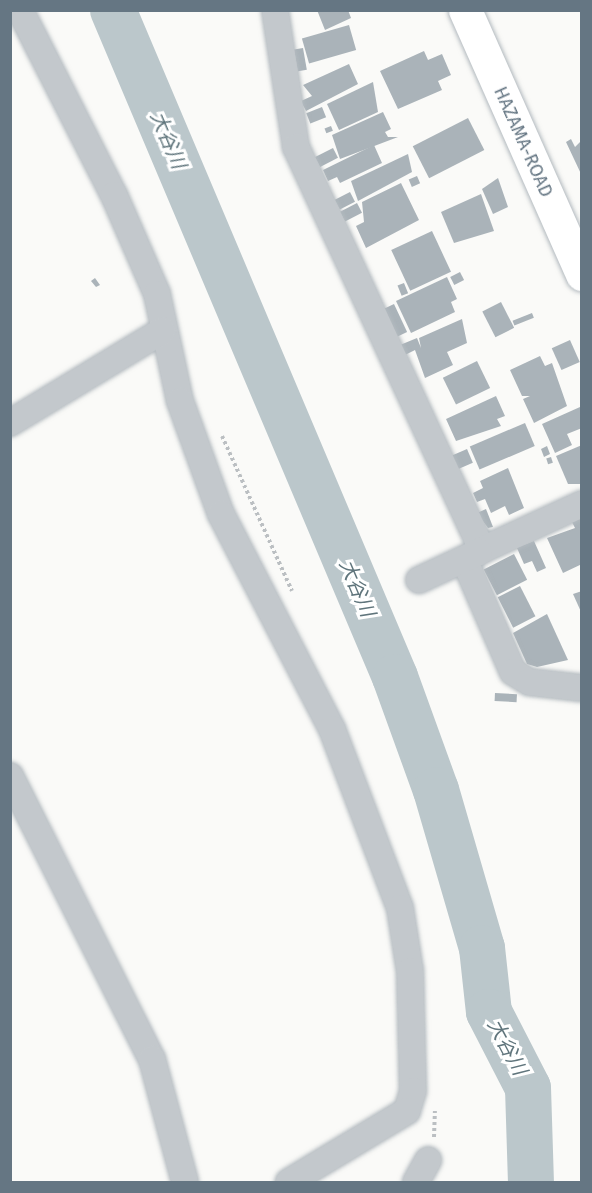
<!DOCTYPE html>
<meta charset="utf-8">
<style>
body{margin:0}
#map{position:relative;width:592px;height:1193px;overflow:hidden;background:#fafaf8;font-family:"Fira Sans","Noto Sans JP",sans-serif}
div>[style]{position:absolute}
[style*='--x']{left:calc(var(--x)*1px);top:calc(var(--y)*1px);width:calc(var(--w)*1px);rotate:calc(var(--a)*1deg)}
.river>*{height:46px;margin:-23px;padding:0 23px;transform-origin:23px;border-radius:23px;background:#bbc7cb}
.building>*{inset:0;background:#aab3b9;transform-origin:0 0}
.path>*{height:4px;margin-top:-2px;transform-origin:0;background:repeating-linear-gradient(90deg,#bbbfc2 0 3px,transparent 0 6px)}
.roads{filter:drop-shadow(0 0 2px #b3babf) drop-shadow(0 0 2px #b3babf)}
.street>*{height:26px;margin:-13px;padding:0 13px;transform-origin:13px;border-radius:13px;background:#c3c8cc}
.secondary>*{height:33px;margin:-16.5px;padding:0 16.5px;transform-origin:16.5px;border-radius:16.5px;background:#fff}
span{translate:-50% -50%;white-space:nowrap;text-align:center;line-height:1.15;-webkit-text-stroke:6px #fff;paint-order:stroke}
.street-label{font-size:18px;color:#657683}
.water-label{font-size:20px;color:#60757c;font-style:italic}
.frame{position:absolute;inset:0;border:12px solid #657683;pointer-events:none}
</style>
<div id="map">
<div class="river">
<i style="--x:113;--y:10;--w:724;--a:67.08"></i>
<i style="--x:395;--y:677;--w:120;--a:70.1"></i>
<i style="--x:436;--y:790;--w:165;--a:73.8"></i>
<i style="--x:482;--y:948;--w:64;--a:83.8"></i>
<i style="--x:489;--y:1012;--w:85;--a:62.8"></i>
<i style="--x:528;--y:1088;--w:94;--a:88.2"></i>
</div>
<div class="building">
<i style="clip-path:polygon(317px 10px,348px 10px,351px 18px,325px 30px)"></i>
<i style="left:349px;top:25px;width:26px;height:49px;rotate:74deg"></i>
<i style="left:303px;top:48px;width:22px;height:9px;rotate:80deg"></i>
<i style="clip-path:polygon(424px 51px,428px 60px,442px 54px,451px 75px,438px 81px,442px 90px,398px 109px,380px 71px)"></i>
<i style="clip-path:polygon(349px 64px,358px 84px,306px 111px,301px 101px,312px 96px,303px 85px)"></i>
<i style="clip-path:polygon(373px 82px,378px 112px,339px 130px,327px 104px)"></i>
<i style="left:322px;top:107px;width:11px;height:17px;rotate:68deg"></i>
<i style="clip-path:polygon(383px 112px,391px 129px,385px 132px,388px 137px,398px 137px,340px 159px,332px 135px)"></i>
<i style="left:468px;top:118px;width:36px;height:62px;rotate:63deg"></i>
<i style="left:331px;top:126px;width:5px;height:7px;rotate:68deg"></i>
<i style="clip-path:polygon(571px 139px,575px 147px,582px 140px,582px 176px,566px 142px)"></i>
<i style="clip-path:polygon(374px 145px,382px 163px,340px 183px,337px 177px,328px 181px,323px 170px)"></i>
<i style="left:333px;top:148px;width:11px;height:20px;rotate:63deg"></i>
<i style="clip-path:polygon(408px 154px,412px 172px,358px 201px,351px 181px)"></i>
<i style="left:417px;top:176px;width:8px;height:9px;rotate:67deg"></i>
<i style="clip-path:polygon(498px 178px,508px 207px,493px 214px,482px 189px)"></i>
<i style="clip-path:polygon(401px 183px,419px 220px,366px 248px,356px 226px,364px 222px,362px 202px)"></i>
<i style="left:350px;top:192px;width:11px;height:17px;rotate:63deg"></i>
<i style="clip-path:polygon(481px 194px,494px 231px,454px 243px,441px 212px)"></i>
<i style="left:357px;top:203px;width:11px;height:19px;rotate:63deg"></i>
<i style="left:432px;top:231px;width:45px;height:45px;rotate:65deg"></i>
<i style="left:460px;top:272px;width:9px;height:11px;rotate:63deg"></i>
<i style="clip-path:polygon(447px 277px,457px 299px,451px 302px,455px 312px,411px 333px,396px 301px)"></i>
<i style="clip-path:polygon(95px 278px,100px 285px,96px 287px,91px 281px)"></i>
<i style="left:404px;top:283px;width:11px;height:7px;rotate:68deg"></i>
<i style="left:501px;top:302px;width:29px;height:21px;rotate:63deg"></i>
<i style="left:394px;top:304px;width:31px;height:11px;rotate:65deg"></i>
<i style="left:532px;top:313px;width:5px;height:21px;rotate:68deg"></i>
<i style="clip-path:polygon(462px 319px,467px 343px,447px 352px,453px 365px,425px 378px,415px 350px,405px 355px,400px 345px,417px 338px,421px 348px,419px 338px)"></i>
<i style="left:570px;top:340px;width:24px;height:20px;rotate:66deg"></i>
<i style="clip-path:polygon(540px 356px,545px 366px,552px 363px,567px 406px,534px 423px,523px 399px,530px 396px,522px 396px,510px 370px)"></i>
<i style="left:477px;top:361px;width:30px;height:38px;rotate:64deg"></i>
<i style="clip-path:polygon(496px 396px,505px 416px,497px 419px,501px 426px,456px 441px,446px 419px)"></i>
<i style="clip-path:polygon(580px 407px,582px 428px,567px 434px,572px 445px,555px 453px,542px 424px)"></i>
<i style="left:525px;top:423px;width:25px;height:60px;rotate:67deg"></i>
<i style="clip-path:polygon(582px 445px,582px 484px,568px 484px,556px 456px)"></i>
<i style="clip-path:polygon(547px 446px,550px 454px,544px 457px,541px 449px)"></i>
<i style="left:467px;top:449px;width:15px;height:17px;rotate:67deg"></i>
<i style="left:551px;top:457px;width:6px;height:5px;rotate:72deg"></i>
<i style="clip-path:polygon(508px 468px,524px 508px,509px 515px,505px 506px,491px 513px,485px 499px,477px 502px,473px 493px,483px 488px,480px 481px)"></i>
<i style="clip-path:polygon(486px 509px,493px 527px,488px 528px,477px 513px)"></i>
<i style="clip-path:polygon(582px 518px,582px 564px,563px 573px,547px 538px,575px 528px,572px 522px)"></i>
<i style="clip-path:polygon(534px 541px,546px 568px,537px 572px,532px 561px,524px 564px,517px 548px)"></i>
<i style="left:514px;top:554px;width:29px;height:34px;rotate:63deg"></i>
<i style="left:520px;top:586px;width:34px;height:25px;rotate:63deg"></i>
<i style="clip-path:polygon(582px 591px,582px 614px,573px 594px)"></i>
<i style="clip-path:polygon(547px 614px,568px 660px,537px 667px,527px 664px,513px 633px)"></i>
<i style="left:495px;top:693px;width:22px;height:8px;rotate:3deg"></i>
</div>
<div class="path">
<i style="--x:222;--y:436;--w:170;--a:65.7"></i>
<i style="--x:434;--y:1137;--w:26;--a:-88"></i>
</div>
<div class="roads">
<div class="street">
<i style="--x:20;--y:10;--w:208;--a:63.1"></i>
<i style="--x:114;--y:195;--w:108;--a:66.5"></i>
<i style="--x:157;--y:294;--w:109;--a:77.9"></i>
<i style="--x:180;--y:401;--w:120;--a:70.1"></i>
<i style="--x:221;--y:514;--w:242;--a:62.7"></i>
<i style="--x:332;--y:729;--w:191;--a:69.2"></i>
<i style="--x:400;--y:908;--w:64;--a:81"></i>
<i style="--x:410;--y:971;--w:120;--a:88.6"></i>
<i style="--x:413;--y:1091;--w:21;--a:107"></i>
<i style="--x:407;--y:1111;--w:138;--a:149"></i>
<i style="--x:275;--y:10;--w:139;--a:81.3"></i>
<i style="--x:296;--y:147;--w:444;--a:65.2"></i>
<i style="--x:482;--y:550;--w:110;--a:-24.7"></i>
<i style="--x:10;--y:423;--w:178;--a:-31.2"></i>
<i style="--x:464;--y:559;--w:123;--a:66.6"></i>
<i style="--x:513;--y:672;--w:19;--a:32"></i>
<i style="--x:529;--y:682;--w:53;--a:6.5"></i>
<i style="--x:419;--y:580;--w:66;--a:-25"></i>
<i style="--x:10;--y:776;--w:317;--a:63.4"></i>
<i style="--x:152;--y:1059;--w:127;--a:75"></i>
<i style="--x:416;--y:1182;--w:25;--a:-61"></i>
</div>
<div class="secondary">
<i style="--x:465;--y:10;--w:289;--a:66.1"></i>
</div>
</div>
<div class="street-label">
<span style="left:523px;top:142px;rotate:66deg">HAZAMA-ROAD</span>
</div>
<div class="water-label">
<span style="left:168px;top:140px;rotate:67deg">大谷川</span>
<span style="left:357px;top:588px;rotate:67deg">大谷川</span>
<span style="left:507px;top:1047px;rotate:62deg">大谷川</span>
</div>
<div class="frame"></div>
</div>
